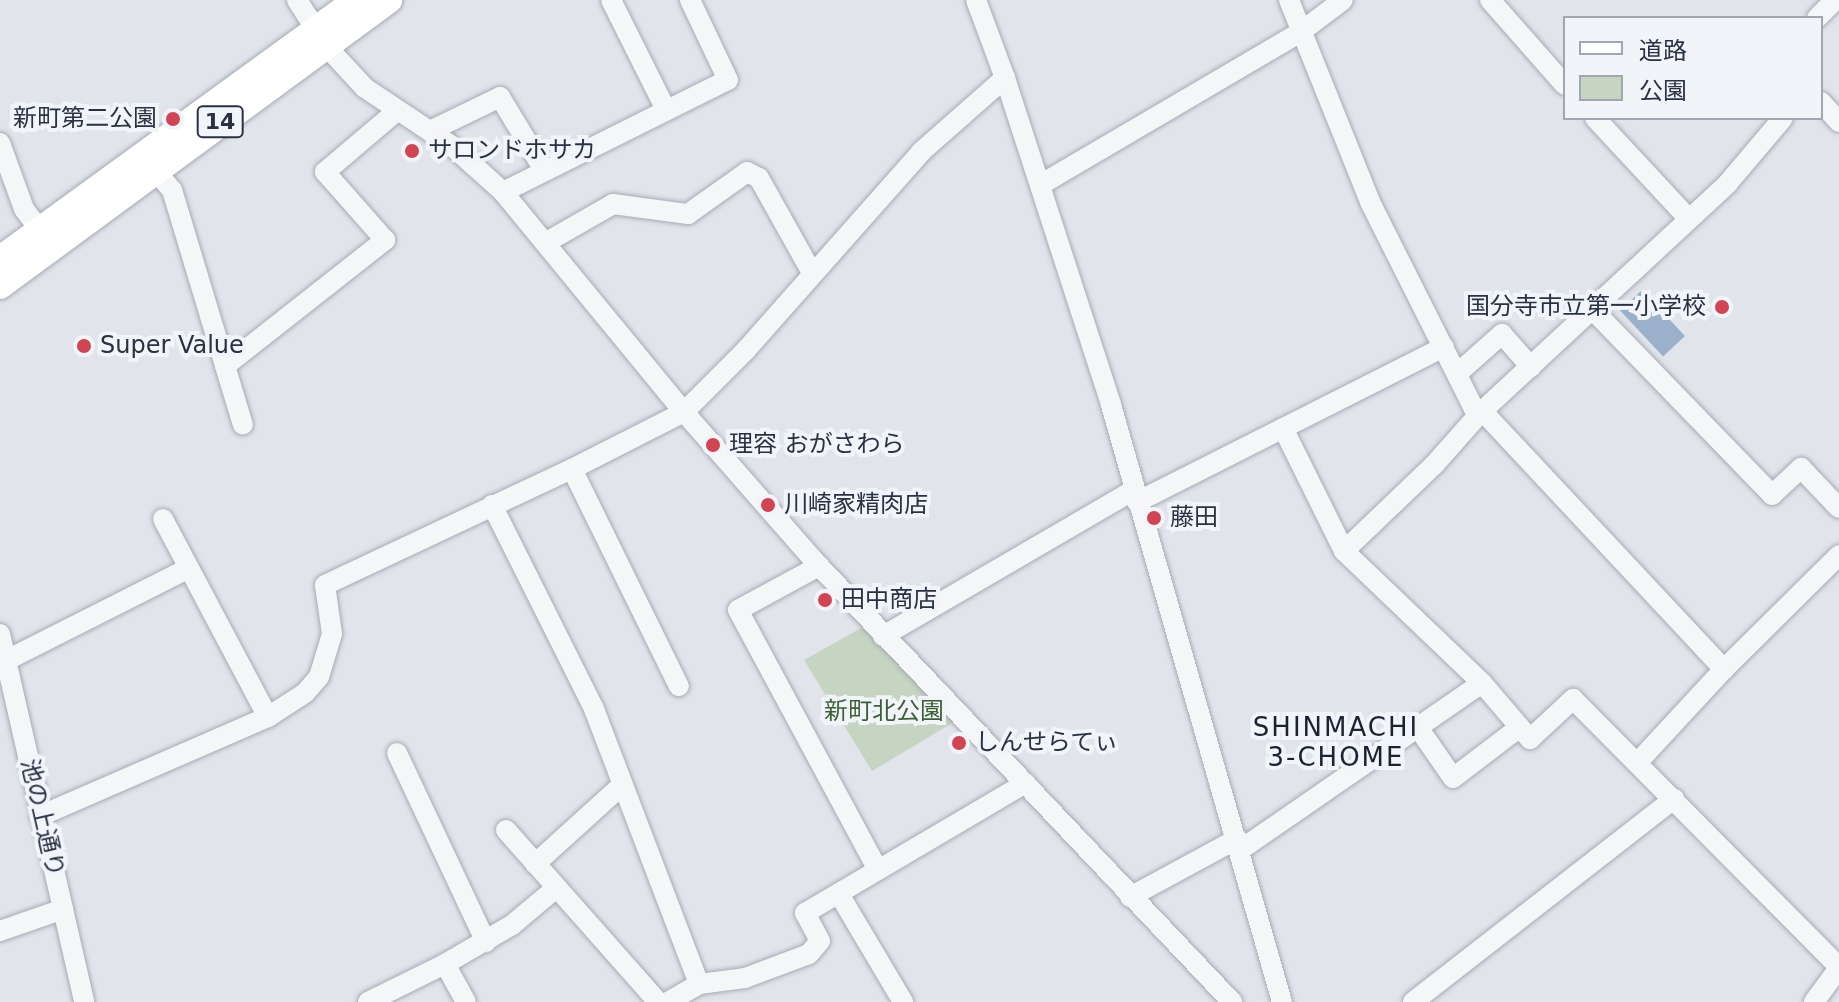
<!DOCTYPE html>
<meta charset="utf-8">
<style>
body{margin:0}
#map{position:relative;width:1839px;height:1002px;overflow:hidden;background:#e1e4ea;font-family:"DejaVu Sans","Noto Sans JP",sans-serif}
div>[style]{position:absolute}
[style*='--x']{left:calc(var(--x)*1px);top:calc(var(--y)*1px);width:calc(var(--w)*1px);rotate:calc(var(--a)*1deg)}
.green>*{inset:0;background:#c6d4c2}
.water>*{inset:0;background:#9bb1cb;transform-origin:0 0}
.roads{filter:drop-shadow(0 0 2px #a6abb5) drop-shadow(0 0 2px #a6abb5)}
.minor>*{height:20px;margin:-10px;padding:0 10px;transform-origin:10px;border-radius:10px;background:#f4f6f8}
.major>*{height:26px;margin:-13px;padding:0 13px;transform-origin:13px;border-radius:13px;background:#fff}
.dots>*{width:22px;height:22px;translate:-50% -50%;box-sizing:border-box;border:4px solid #f1f4f8;border-radius:50%}
span{translate:-50% -50%;white-space:nowrap;text-align:center;line-height:1.15;-webkit-text-stroke:8px #f1f4f8;paint-order:stroke}
.shield-label span{padding:2px 6px;background:#f1f4f8;border:2px solid;border-radius:6px;-webkit-text-stroke-width:0}
.shield-label{font-size:22px;color:#293143;font-weight:700}
.poi-label{font-size:24px;color:#293143}
.right{translate:-100% -50%;text-align:right}
.left{translate:0 -50%;text-align:left}
.park-label{font-size:24px;color:#3c5f36}
.street-label{font-size:24px;color:#293143}
.neighbourhood-label{font-size:26px;color:#1b2333;letter-spacing:2px}
.legend{position:absolute;left:1563px;top:16px;width:260px;height:104px;box-sizing:border-box;background:#f1f4f8;border:2px solid #a1a6b0;margin:0;padding:10px 14px;list-style:none;font-size:24px;color:#293143}
.legend li{display:flex;align-items:center;gap:16px;height:40px}
.legend b{width:40px;border:2px solid #a1a6b0}
</style>
<div id="map">
<div class="green">
<i style="clip-path:polygon(863px 627px,954px 722px,872px 771px,804px 660px)"></i>
</div>
<div class="water">
<i style="left:1642px;top:290px;width:63px;height:30px;rotate:47deg"></i>
</div>
<div class="roads">
<div class="minor">
<i style="--x:297;--y:0;--w:56;--a:57.4"></i>
<i style="--x:327;--y:47;--w:56;--a:47.2"></i>
<i style="--x:365;--y:88;--w:105;--a:33.7"></i>
<i style="--x:452;--y:146;--w:69;--a:42"></i>
<i style="--x:503;--y:192;--w:285;--a:50.6"></i>
<i style="--x:684;--y:412;--w:205;--a:48.8"></i>
<i style="--x:819;--y:566;--w:601;--a:46.55"></i>
<i style="--x:611;--y:0;--w:121;--a:63.4"></i>
<i style="--x:976;--y:0;--w:83;--a:69.6"></i>
<i style="--x:1005;--y:78;--w:344;--a:72"></i>
<i style="--x:1111;--y:405;--w:621;--a:74.02"></i>
<i style="--x:1289;--y:0;--w:218;--a:68.1"></i>
<i style="--x:1370;--y:202;--w:232;--a:63.3"></i>
<i style="--x:1474;--y:409;--w:15;--a:28"></i>
<i style="--x:1487;--y:416;--w:347;--a:46.9"></i>
<i style="--x:1490;--y:0;--w:113;--a:48.6"></i>
<i style="--x:1817;--y:18;--w:25;--a:-45"></i>
<i style="--x:1821;--y:102;--w:27;--a:48"></i>
<i style="--x:1595;--y:118;--w:138;--a:47.1"></i>
<i style="--x:430;--y:131;--w:78;--a:-25.9"></i>
<i style="--x:500;--y:97;--w:85;--a:58.9"></i>
<i style="--x:0;--y:143;--w:70;--a:70"></i>
<i style="--x:24;--y:209;--w:40;--a:53"></i>
<i style="--x:155;--y:170;--w:26;--a:50"></i>
<i style="--x:172;--y:190;--w:245;--a:73.2"></i>
<i style="--x:1040;--y:185;--w:304;--a:-30.4"></i>
<i style="--x:1302;--y:31;--w:51;--a:-37.1"></i>
<i style="--x:503;--y:192;--w:251;--a:-26.5"></i>
<i style="--x:728;--y:80;--w:89;--a:-115.4"></i>
<i style="--x:545;--y:243;--w:78;--a:-29.8"></i>
<i style="--x:613;--y:204;--w:76;--a:7.6"></i>
<i style="--x:688;--y:214;--w:72;--a:-35.4"></i>
<i style="--x:747;--y:172;--w:13;--a:27"></i>
<i style="--x:759;--y:178;--w:109;--a:60.8"></i>
<i style="--x:1592;--y:309;--w:259;--a:45.9"></i>
<i style="--x:1772;--y:495;--w:40;--a:-43"></i>
<i style="--x:1801;--y:468;--w:55;--a:46.5"></i>
<i style="--x:225;--y:366;--w:204;--a:-38.2"></i>
<i style="--x:385;--y:240;--w:91;--a:-131.4"></i>
<i style="--x:325;--y:172;--w:94;--a:-40.3"></i>
<i style="--x:1458;--y:373;--w:59;--a:-41.6"></i>
<i style="--x:1502;--y:334;--w:44;--a:48.7"></i>
<i style="--x:1283;--y:428;--w:137;--a:63.6"></i>
<i style="--x:1344;--y:551;--w:191;--a:43.7"></i>
<i style="--x:1482;--y:683;--w:74;--a:49.4"></i>
<i style="--x:1530;--y:739;--w:59;--a:-42.9"></i>
<i style="--x:1573;--y:699;--w:378;--a:45.2"></i>
<i style="--x:572;--y:469;--w:242;--a:63.8"></i>
<i style="--x:1137;--y:502;--w:344;--a:-26.8"></i>
<i style="--x:492;--y:505;--w:228;--a:63.4"></i>
<i style="--x:594;--y:709;--w:294;--a:69.1"></i>
<i style="--x:163;--y:519;--w:224;--a:62.1"></i>
<i style="--x:1344;--y:551;--w:124;--a:-43.7"></i>
<i style="--x:1434;--y:465;--w:69;--a:-48.5"></i>
<i style="--x:1480;--y:413;--w:338;--a:-42.8"></i>
<i style="--x:1728;--y:183;--w:85;--a:-49.8"></i>
<i style="--x:819;--y:566;--w:92;--a:151.5"></i>
<i style="--x:738;--y:610;--w:295;--a:61.7"></i>
<i style="--x:0;--y:634;--w:377;--a:77.1"></i>
<i style="--x:883;--y:636;--w:290;--a:-30.2"></i>
<i style="--x:5;--y:661;--w:204;--a:-26.8"></i>
<i style="--x:1417;--y:726;--w:63;--a:55.3"></i>
<i style="--x:1453;--y:778;--w:84;--a:-37.3"></i>
<i style="--x:397;--y:753;--w:209;--a:64.8"></i>
<i style="--x:1638;--y:762;--w:127;--a:-47.2"></i>
<i style="--x:1724;--y:669;--w:162;--a:-44.7"></i>
<i style="--x:40;--y:816;--w:249;--a:-23.5"></i>
<i style="--x:268;--y:717;--w:44;--a:-33"></i>
<i style="--x:305;--y:693;--w:21;--a:-49"></i>
<i style="--x:319;--y:677;--w:45;--a:-73.2"></i>
<i style="--x:332;--y:634;--w:49;--a:-98.1"></i>
<i style="--x:325;--y:585;--w:273;--a:-25.2"></i>
<i style="--x:572;--y:469;--w:126;--a:-27"></i>
<i style="--x:684;--y:412;--w:88;--a:-45"></i>
<i style="--x:746;--y:350;--w:264;--a:-48.5"></i>
<i style="--x:921;--y:152;--w:112;--a:-41.4"></i>
<i style="--x:506;--y:830;--w:230;--a:48.5"></i>
<i style="--x:1240;--y:850;--w:294;--a:-34.6"></i>
<i style="--x:535;--y:864;--w:118;--a:-42.2"></i>
<i style="--x:839;--y:894;--w:126;--a:59.3"></i>
<i style="--x:1130;--y:897;--w:122;--a:-28.5"></i>
<i style="--x:0;--y:931;--w:67;--a:-19.2"></i>
<i style="--x:445;--y:964;--w:78;--a:-30.2"></i>
<i style="--x:512;--y:925;--w:57;--a:-40.1"></i>
<i style="--x:368;--y:1002;--w:86;--a:-26.3"></i>
<i style="--x:445;--y:964;--w:43;--a:61.1"></i>
<i style="--x:668;--y:1002;--w:36;--a:-30"></i>
<i style="--x:699;--y:984;--w:46;--a:-7.4"></i>
<i style="--x:745;--y:978;--w:68;--a:-20.6"></i>
<i style="--x:809;--y:954;--w:17;--a:-50"></i>
<i style="--x:820;--y:941;--w:32;--a:-118"></i>
<i style="--x:805;--y:913;--w:256;--a:-30.5"></i>
<i style="--x:1413;--y:1002;--w:331;--a:-37.9"></i>
<i style="--x:1814;--y:1002;--w:42;--a:-53.7"></i>
</div>
<div class="major">
<i style="--x:0;--y:259;--w:440;--a:-36"></i>
<i style="--x:0;--y:286;--w:483;--a:-36.3"></i>
</div>
</div>
<div class="dots">
<i style="left:173px;top:119px;background:#d24354"></i>
<i style="left:412px;top:151px;background:#d24354"></i>
<i style="left:1722px;top:307px;background:#d24354"></i>
<i style="left:84px;top:346px;background:#d24354"></i>
<i style="left:713px;top:445px;background:#d24354"></i>
<i style="left:768px;top:505px;background:#d24354"></i>
<i style="left:1154px;top:518px;background:#d24354"></i>
<i style="left:825px;top:600px;background:#d24354"></i>
<i style="left:959px;top:743px;background:#d24354"></i>
</div>
<div class="shield-label">
<span style="left:220px;top:122px">14</span>
</div>
<div class="poi-label">
<span class="right" style="left:157px;top:119px">新町第二公園</span>
<span class="left" style="left:428px;top:151px">サロンドホサカ</span>
<span class="right" style="left:1706px;top:307px">国分寺市立第一小学校</span>
<span class="left" style="left:100px;top:346px">Super Value</span>
<span class="left" style="left:729px;top:445px">理容 おがさわら</span>
<span class="left" style="left:784px;top:505px">川崎家精肉店</span>
<span class="left" style="left:1170px;top:518px">藤田</span>
<span class="left" style="left:841px;top:600px">田中商店</span>
<span class="left" style="left:975px;top:743px">しんせらてぃ</span>
</div>
<div class="park-label">
<span style="left:884px;top:712px">新町北公園</span>
</div>
<div class="street-label">
<span style="left:42px;top:818px;rotate:77deg">池の上通り</span>
</div>
<div class="neighbourhood-label">
<span style="left:1336px;top:743px">SHINMACHI<br>3-CHOME</span>
</div>
<ul class="legend">
<li><b style="height:10px;background:#fff"></b>道路</li>
<li><b style="height:22px;background:#c6d4c2"></b>公園</li>
</ul>
</div>
